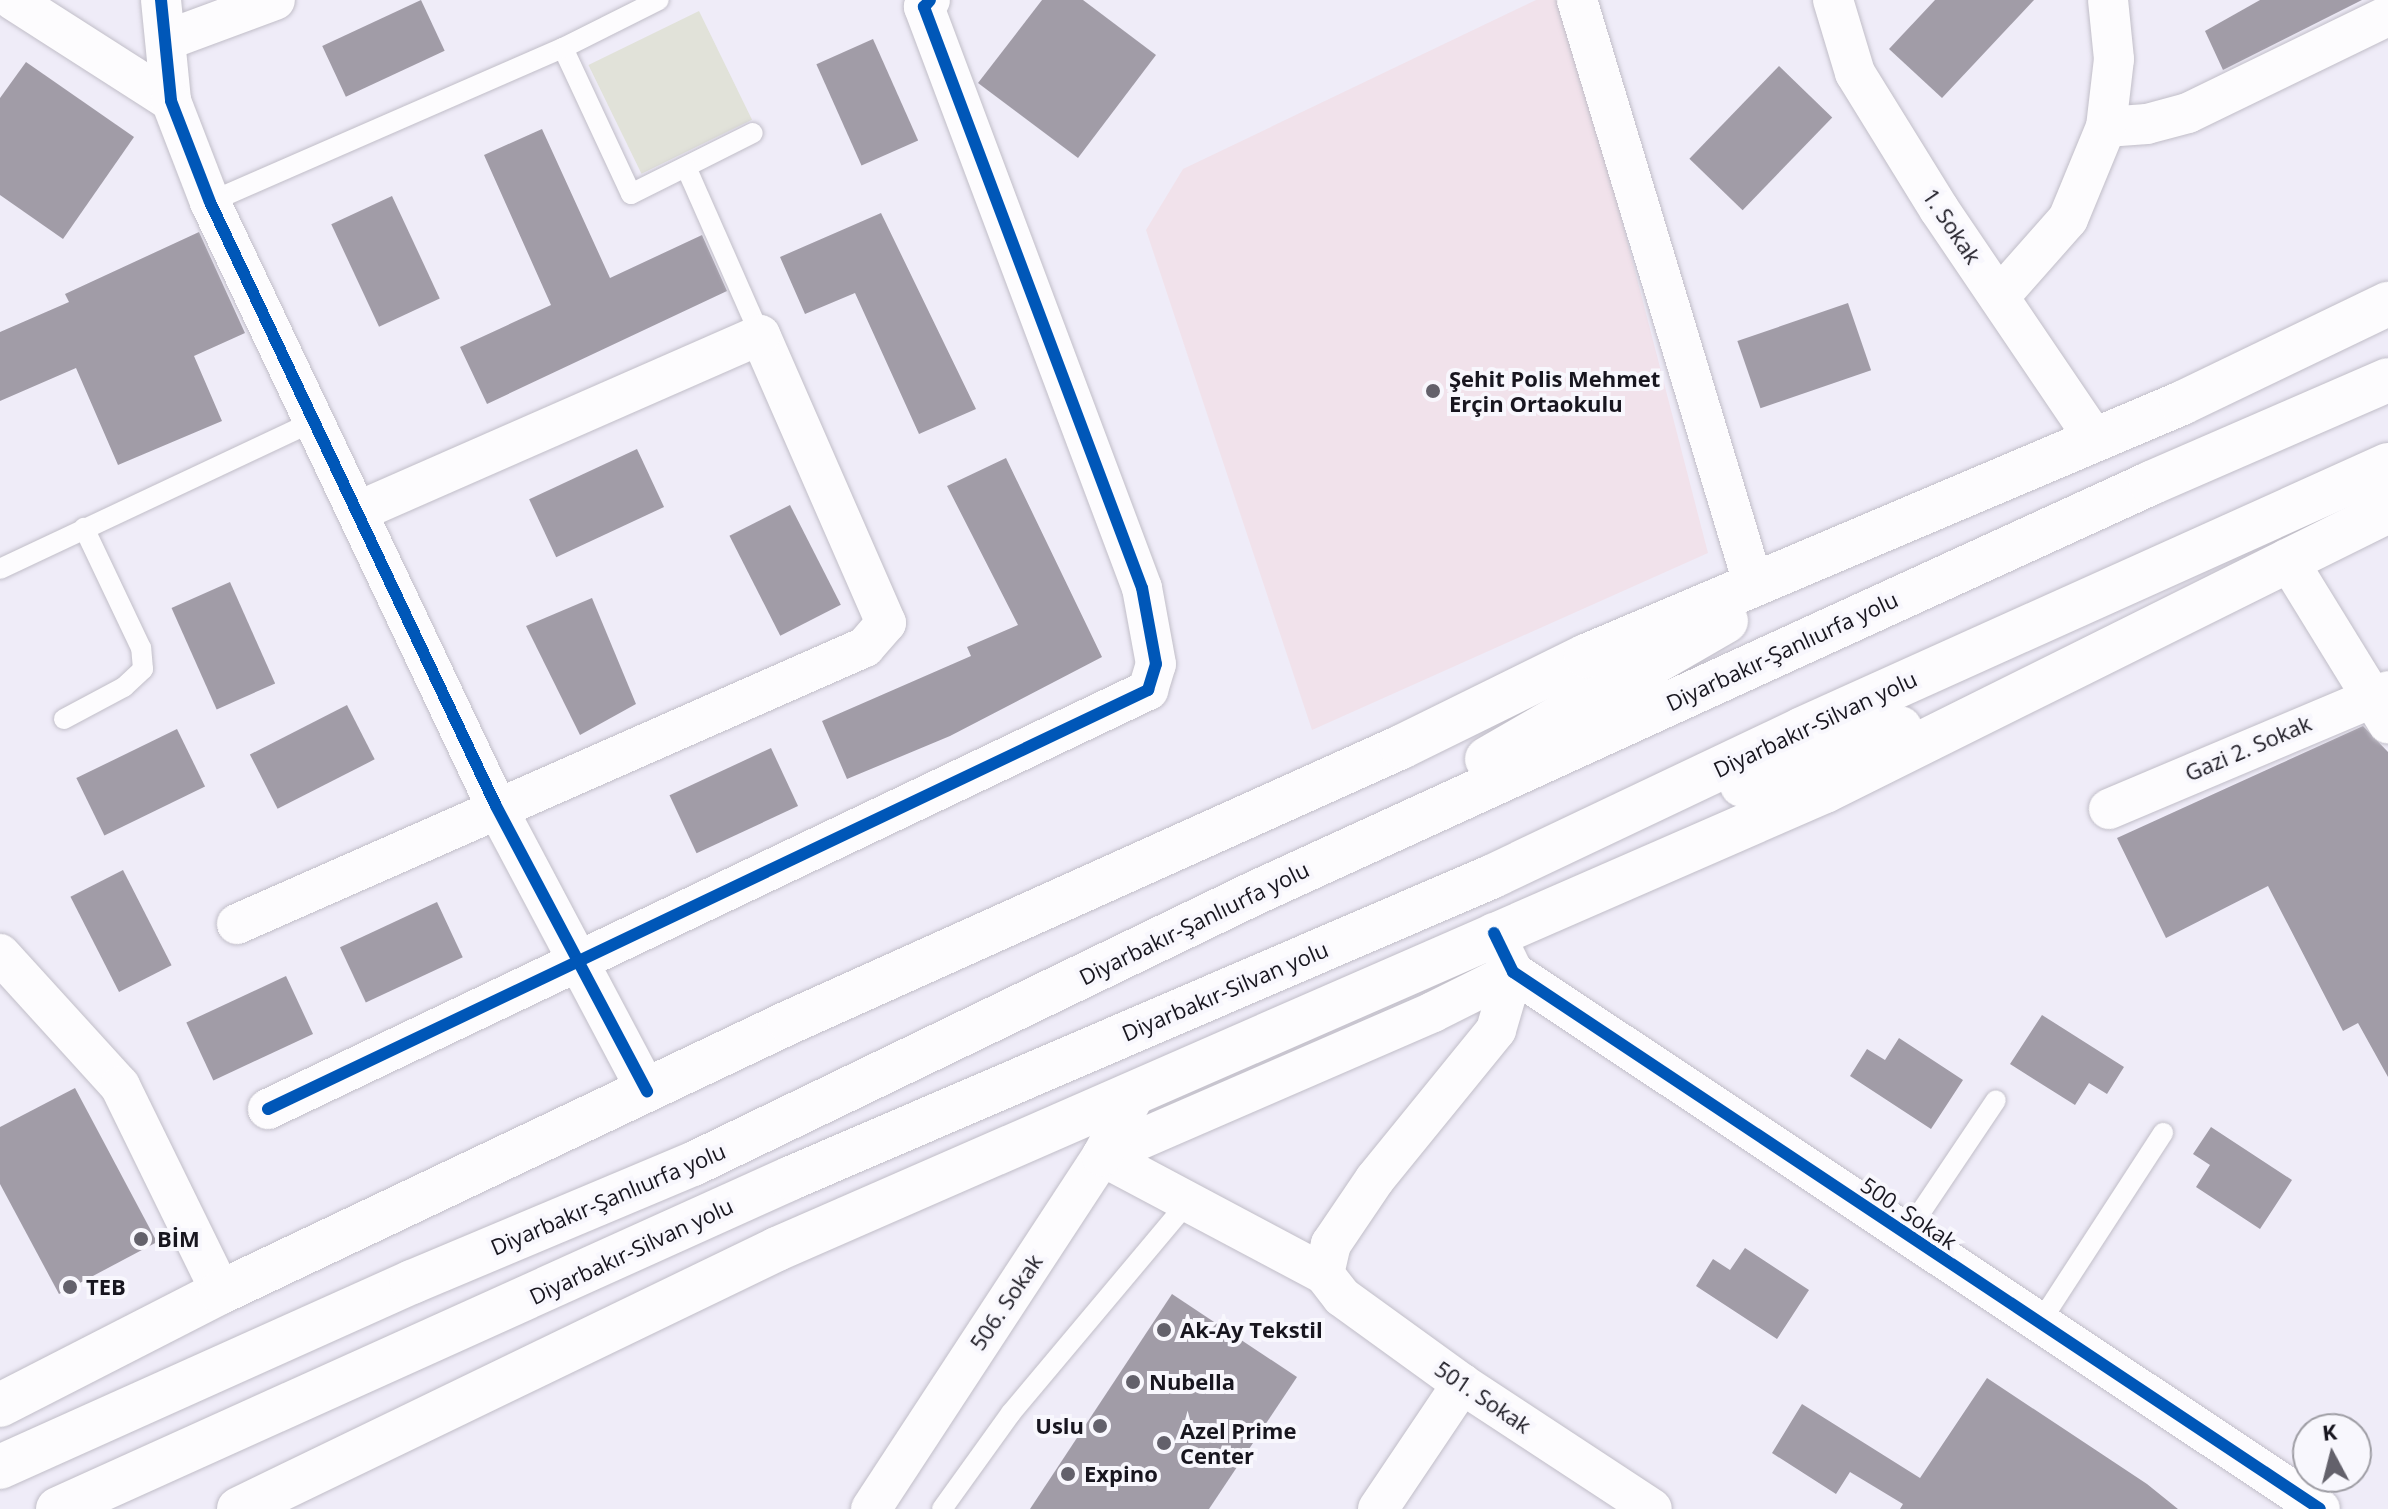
<!DOCTYPE html>
<meta charset="utf-8">
<style>
body{margin:0}
#map{position:relative;width:2388px;height:1509px;overflow:hidden;background:#efecf8;font-family:"Open Sans",sans-serif}
div>[style]{position:absolute}
[style*='--x']{left:calc(var(--x)*1px);top:calc(var(--y)*1px);width:calc(var(--w)*1px);rotate:calc(var(--a)*1deg)}
.education>*{inset:0;background:#f1e2eb}
.green>*{inset:0;background:#e1e2d9;transform-origin:0 0}
.building>*{inset:0;background:#a19ca7;transform-origin:0 0}
.roads{filter:drop-shadow(0 0 2px #c1bec8) drop-shadow(0 0 2px #c1bec8)}
.lane>*{height:20px;margin:-10px;padding:0 10px;transform-origin:10px;border-radius:10px;background:#fdfcfe}
.street>*{height:40px;margin:-20px;padding:0 20px;transform-origin:20px;border-radius:20px;background:#fdfcfe}
.highway>*{height:44px;margin:-22px;padding:0 22px;transform-origin:22px;border-radius:22px;background:#fdfcfe}
.cycleway>*{height:12px;margin:-6px;padding:0 6px;transform-origin:6px;border-radius:6px;background:#0057b8}
.dots>*{width:22px;height:22px;translate:-50% -50%;box-sizing:border-box;border:4px solid #f8f7fd;border-radius:50%}
span{translate:-50% -50%;white-space:nowrap;text-align:center;line-height:1.15;-webkit-text-stroke:8px #f8f7fd;paint-order:stroke}
.street-label{font-size:22px;color:#18161f}
.poi-label{font-size:22px;color:#18161f;font-weight:700}
.left{translate:0 -50%;text-align:left}
.right{translate:-100% -50%;text-align:right}
.north{position:absolute;left:2292px;top:1413px;width:80px;height:80px;box-sizing:border-box;background:#f8f7fd;border:2px solid #9e9da4;border-radius:50%;rotate:353deg;font-size:22px;font-weight:700;line-height:32px;text-align:center;color:#18161f}
.north::after{content:'';display:block;margin:auto;width:28px;height:36px;background:#63616b;clip-path:polygon(50% 0,100% 100%,50% 72%,0 100%)}
</style>
<div id="map">
<div class="education">
<i style="clip-path:polygon(1536px 0,1565px 0,1708px 553px,1312px 730px,1146px 230px,1183px 169px)"></i>
</div>
<div class="green">
<i style="left:699px;top:11px;width:121px;height:123px;rotate:64deg"></i>
</div>
<div class="building">
<i style="left:421px;top:0;width:56px;height:109px;rotate:65deg"></i>
<i style="clip-path:polygon(1042px 0,1083px 0,1156px 55px,1078px 158px,978px 83px)"></i>
<i style="clip-path:polygon(1935px 0,2034px 0,1942px 98px,1889px 49px)"></i>
<i style="clip-path:polygon(2260px 0,2362px 0,2223px 70px,2205px 31px)"></i>
<i style="left:873px;top:39px;width:111px;height:62px;rotate:66deg"></i>
<i style="clip-path:polygon(26px 62px,134px 137px,63px 239px,0 195px,0 98px)"></i>
<i style="left:1779px;top:66px;width:74px;height:129px;rotate:44deg"></i>
<i style="clip-path:polygon(542px 129px,610px 278px,702px 235px,727px 291px,487px 404px,460px 347px,551px 305px,484px 155px)"></i>
<i style="left:392px;top:196px;width:113px;height:67px;rotate:65deg"></i>
<i style="clip-path:polygon(881px 213px,976px 409px,919px 434px,855px 293px,805px 314px,780px 257px)"></i>
<i style="clip-path:polygon(199px 232px,245px 333px,194px 356px,222px 421px,118px 465px,76px 368px,0 401px,0 332px,69px 302px,65px 294px)"></i>
<i style="left:1848px;top:303px;width:71px;height:117px;rotate:71deg"></i>
<i style="left:637px;top:449px;width:64px;height:119px;rotate:65deg"></i>
<i style="clip-path:polygon(1006px 458px,1102px 657px,950px 736px,847px 779px,822px 721px,971px 656px,967px 647px,1018px 625px,947px 486px)"></i>
<i style="left:790px;top:505px;width:112px;height:68px;rotate:63deg"></i>
<i style="left:230px;top:582px;width:111px;height:64px;rotate:66deg"></i>
<i style="clip-path:polygon(592px 598px,636px 704px,580px 735px,526px 626px)"></i>
<i style="left:347px;top:705px;width:61px;height:109px;rotate:63deg"></i>
<i style="clip-path:polygon(2363px 726px,2388px 752px,2388px 1077px,2358px 1023px,2343px 1031px,2268px 886px,2166px 938px,2117px 838px)"></i>
<i style="left:177px;top:729px;width:64px;height:112px;rotate:64deg"></i>
<i style="left:771px;top:748px;width:64px;height:112px;rotate:65deg"></i>
<i style="left:123px;top:870px;width:107px;height:59px;rotate:63deg"></i>
<i style="left:437px;top:902px;width:61px;height:107px;rotate:65deg"></i>
<i style="left:286px;top:976px;width:64px;height:110px;rotate:65deg"></i>
<i style="clip-path:polygon(2042px 1015px,2124px 1067px,2107px 1094px,2089px 1083px,2075px 1105px,2010px 1064px)"></i>
<i style="clip-path:polygon(1899px 1038px,1963px 1080px,1931px 1129px,1850px 1076px,1867px 1049px,1885px 1060px)"></i>
<i style="clip-path:polygon(75px 1088px,157px 1242px,59px 1294px,0 1184px,0 1127px)"></i>
<i style="clip-path:polygon(2211px 1127px,2292px 1180px,2260px 1229px,2196px 1187px,2210px 1165px,2193px 1154px)"></i>
<i style="clip-path:polygon(1745px 1248px,1809px 1290px,1777px 1339px,1696px 1286px,1713px 1259px,1730px 1270px)"></i>
<i style="clip-path:polygon(1172px 1294px,1297px 1377px,1209px 1509px,1030px 1509px)"></i>
<i style="clip-path:polygon(1987px 1378px,2147px 1484px,2178px 1509px,1900px 1509px,1903px 1504px,1850px 1472px,1836px 1494px,1772px 1453px,1802px 1404px,1920px 1478px)"></i>
</div>
<div class="roads">
<div class="lane">
<i style="--x:563;--y:48;--w:161;--a:65"></i>
<i style="--x:631;--y:194;--w:136;--a:-26.6"></i>
<i style="--x:686;--y:167;--w:184;--a:66.2"></i>
<i style="--x:210;--y:202;--w:385;--a:-23.6"></i>
<i style="--x:563;--y:48;--w:107;--a:-26.6"></i>
<i style="--x:0;--y:569;--w:348;--a:-25.2"></i>
<i style="--x:64;--y:719;--w:68;--a:-28.1"></i>
<i style="--x:124;--y:687;--w:26;--a:-43"></i>
<i style="--x:143;--y:669;--w:21;--a:-95"></i>
<i style="--x:141;--y:648;--w:133;--a:-115.4"></i>
<i style="--x:1906;--y:1234;--w:161;--a:-56.1"></i>
<i style="--x:2039;--y:1324;--w:228;--a:-57"></i>
<i style="--x:942;--y:1509;--w:118;--a:-54.3"></i>
<i style="--x:1011;--y:1413;--w:275;--a:-50"></i>
</div>
<div class="street">
<i style="--x:13;--y:0;--w:188;--a:32.6"></i>
<i style="--x:161;--y:0;--w:101;--a:84.3"></i>
<i style="--x:171;--y:101;--w:108;--a:68.9"></i>
<i style="--x:210;--y:202;--w:668;--a:64.66"></i>
<i style="--x:496;--y:806;--w:323;--a:62.1"></i>
<i style="--x:1577;--y:0;--w:609;--a:73.2"></i>
<i style="--x:1833;--y:0;--w:76;--a:73.2"></i>
<i style="--x:1855;--y:73;--w:160;--a:58.3"></i>
<i style="--x:1939;--y:209;--w:278;--a:55.9"></i>
<i style="--x:167;--y:40;--w:115;--a:-20.3"></i>
<i style="--x:2106;--y:127;--w:41;--a:-4.2"></i>
<i style="--x:2147;--y:124;--w:42;--a:-15"></i>
<i style="--x:2188;--y:113;--w:222;--a:-25.9"></i>
<i style="--x:1999;--y:297;--w:104;--a:-48.5"></i>
<i style="--x:2068;--y:219;--w:100;--a:-67.6"></i>
<i style="--x:2106;--y:127;--w:68;--a:-83.3"></i>
<i style="--x:2114;--y:59;--w:59;--a:-95.8"></i>
<i style="--x:2287;--y:559;--w:193;--a:58.4"></i>
<i style="--x:2109;--y:809;--w:303;--a:-22.9"></i>
<i style="--x:237;--y:924;--w:686;--a:-23.8"></i>
<i style="--x:865;--y:647;--w:32;--a:-49"></i>
<i style="--x:886;--y:623;--w:314;--a:-113.6"></i>
<i style="--x:760;--y:335;--w:438;--a:156.3"></i>
<i style="--x:1494;--y:933;--w:43;--a:64"></i>
<i style="--x:1513;--y:972;--w:969;--a:33.64"></i>
<i style="--x:0;--y:954;--w:178;--a:47.7"></i>
<i style="--x:120;--y:1086;--w:229;--a:63.9"></i>
<i style="--x:268;--y:1109;--w:975;--a:-25.46"></i>
<i style="--x:1148;--y:690;--w:27;--a:-73"></i>
<i style="--x:1156;--y:664;--w:77;--a:-100.4"></i>
<i style="--x:1142;--y:588;--w:621;--a:-110.57"></i>
<i style="--x:924;--y:7;--w:9;--a:-49"></i>
<i style="--x:1102;--y:1156;--w:251;--a:28"></i>
<i style="--x:1324;--y:1274;--w:29;--a:52"></i>
<i style="--x:1342;--y:1297;--w:148;--a:35.9"></i>
<i style="--x:1462;--y:1384;--w:227;--a:33.3"></i>
<i style="--x:1102;--y:1156;--w:361;--a:-23.5"></i>
<i style="--x:1433;--y:1012;--w:89;--a:-26.6"></i>
<i style="--x:1324;--y:1274;--w:31;--a:-77"></i>
<i style="--x:1331;--y:1244;--w:78;--a:-55.9"></i>
<i style="--x:1375;--y:1179;--w:192;--a:-50.9"></i>
<i style="--x:1496;--y:1030;--w:60;--a:-73.7"></i>
<i style="--x:871;--y:1509;--w:422;--a:-56.8"></i>
<i style="--x:1102;--y:1156;--w:72;--a:-62"></i>
<i style="--x:1378;--y:1509;--w:151;--a:-56.1"></i>
</div>
<div class="highway">
<i style="--x:1487;--y:759;--w:276;--a:-30"></i>
<i style="--x:1742;--y:785;--w:168;--a:-19.8"></i>
<i style="--x:0;--y:1405;--w:248;--a:-27.1"></i>
<i style="--x:221;--y:1292;--w:630;--a:-25.39"></i>
<i style="--x:790;--y:1022;--w:670;--a:-24.23"></i>
<i style="--x:1401;--y:747;--w:206;--a:-26.2"></i>
<i style="--x:1586;--y:656;--w:647;--a:-23"></i>
<i style="--x:2182;--y:403;--w:229;--a:-25.7"></i>
<i style="--x:0;--y:1467;--w:452;--a:-24.2"></i>
<i style="--x:412;--y:1282;--w:305;--a:-22.8"></i>
<i style="--x:693;--y:1164;--w:626;--a:-25.75"></i>
<i style="--x:1257;--y:892;--w:983;--a:-24.58"></i>
<i style="--x:2151;--y:483;--w:258;--a:-23.5"></i>
<i style="--x:58;--y:1509;--w:804;--a:-24.3"></i>
<i style="--x:791;--y:1178;--w:762;--a:-23.27"></i>
<i style="--x:1491;--y:877;--w:344;--a:-25.4"></i>
<i style="--x:1802;--y:729;--w:643;--a:-24.25"></i>
<i style="--x:239;--y:1509;--w:598;--a:-25.79"></i>
<i style="--x:777;--y:1249;--w:1144;--a:-23.61"></i>
<i style="--x:1825;--y:791;--w:629;--a:-26.44"></i>
</div>
</div>
<div class="cycleway">
<i style="--x:161;--y:0;--w:101;--a:84.3"></i>
<i style="--x:171;--y:101;--w:108;--a:68.9"></i>
<i style="--x:210;--y:202;--w:668;--a:64.66"></i>
<i style="--x:496;--y:806;--w:323;--a:62.1"></i>
<i style="--x:1494;--y:933;--w:43;--a:64"></i>
<i style="--x:1513;--y:972;--w:969;--a:33.64"></i>
<i style="--x:268;--y:1109;--w:975;--a:-25.46"></i>
<i style="--x:1148;--y:690;--w:27;--a:-73"></i>
<i style="--x:1156;--y:664;--w:77;--a:-100.4"></i>
<i style="--x:1142;--y:588;--w:621;--a:-110.57"></i>
<i style="--x:924;--y:7;--w:9;--a:-49"></i>
</div>
<div class="dots">
<i style="left:1433px;top:391px;background:#63616b"></i>
<i style="left:141px;top:1239px;background:#63616b"></i>
<i style="left:70px;top:1287px;background:#63616b"></i>
<i style="left:1164px;top:1330px;background:#63616b"></i>
<i style="left:1133px;top:1382px;background:#63616b"></i>
<i style="left:1100px;top:1426px;background:#63616b"></i>
<i style="left:1164px;top:1443px;background:#63616b"></i>
<i style="left:1068px;top:1474px;background:#63616b"></i>
</div>
<div class="street-label">
<span style="left:1952px;top:226px;rotate:56deg">1. Sokak</span>
<span style="left:1782px;top:651px;rotate:-25deg">Diyarbakır-Şanlıurfa yolu</span>
<span style="left:1815px;top:724px;rotate:-25deg">Diyarbakır-Silvan yolu</span>
<span style="left:2248px;top:748px;rotate:-23deg">Gazi 2. Sokak</span>
<span style="left:1194px;top:923px;rotate:-26deg">Diyarbakır-Şanlıurfa yolu</span>
<span style="left:1225px;top:991px;rotate:-23deg">Diyarbakır-Silvan yolu</span>
<span style="left:608px;top:1199px;rotate:-23deg">Diyarbakır-Şanlıurfa yolu</span>
<span style="left:1909px;top:1213px;rotate:34deg">500. Sokak</span>
<span style="left:631px;top:1251px;rotate:-25deg">Diyarbakır-Silvan yolu</span>
<span style="left:1006px;top:1302px;rotate:-56deg">506. Sokak</span>
<span style="left:1483px;top:1397px;rotate:34deg">501. Sokak</span>
</div>
<div class="poi-label">
<span class="left" style="left:1449px;top:391px">Şehit Polis Mehmet<br>Erçin Ortaokulu</span>
<span class="left" style="left:157px;top:1239px">BİM</span>
<span class="left" style="left:86px;top:1287px">TEB</span>
<span class="left" style="left:1180px;top:1330px">Ak-Ay Tekstil</span>
<span class="left" style="left:1149px;top:1382px">Nubella</span>
<span class="right" style="left:1084px;top:1426px">Uslu</span>
<span class="left" style="left:1180px;top:1443px">Azel Prime<br>Center</span>
<span class="left" style="left:1084px;top:1474px">Expino</span>
</div>
<div class="north">K</div>
</div>
